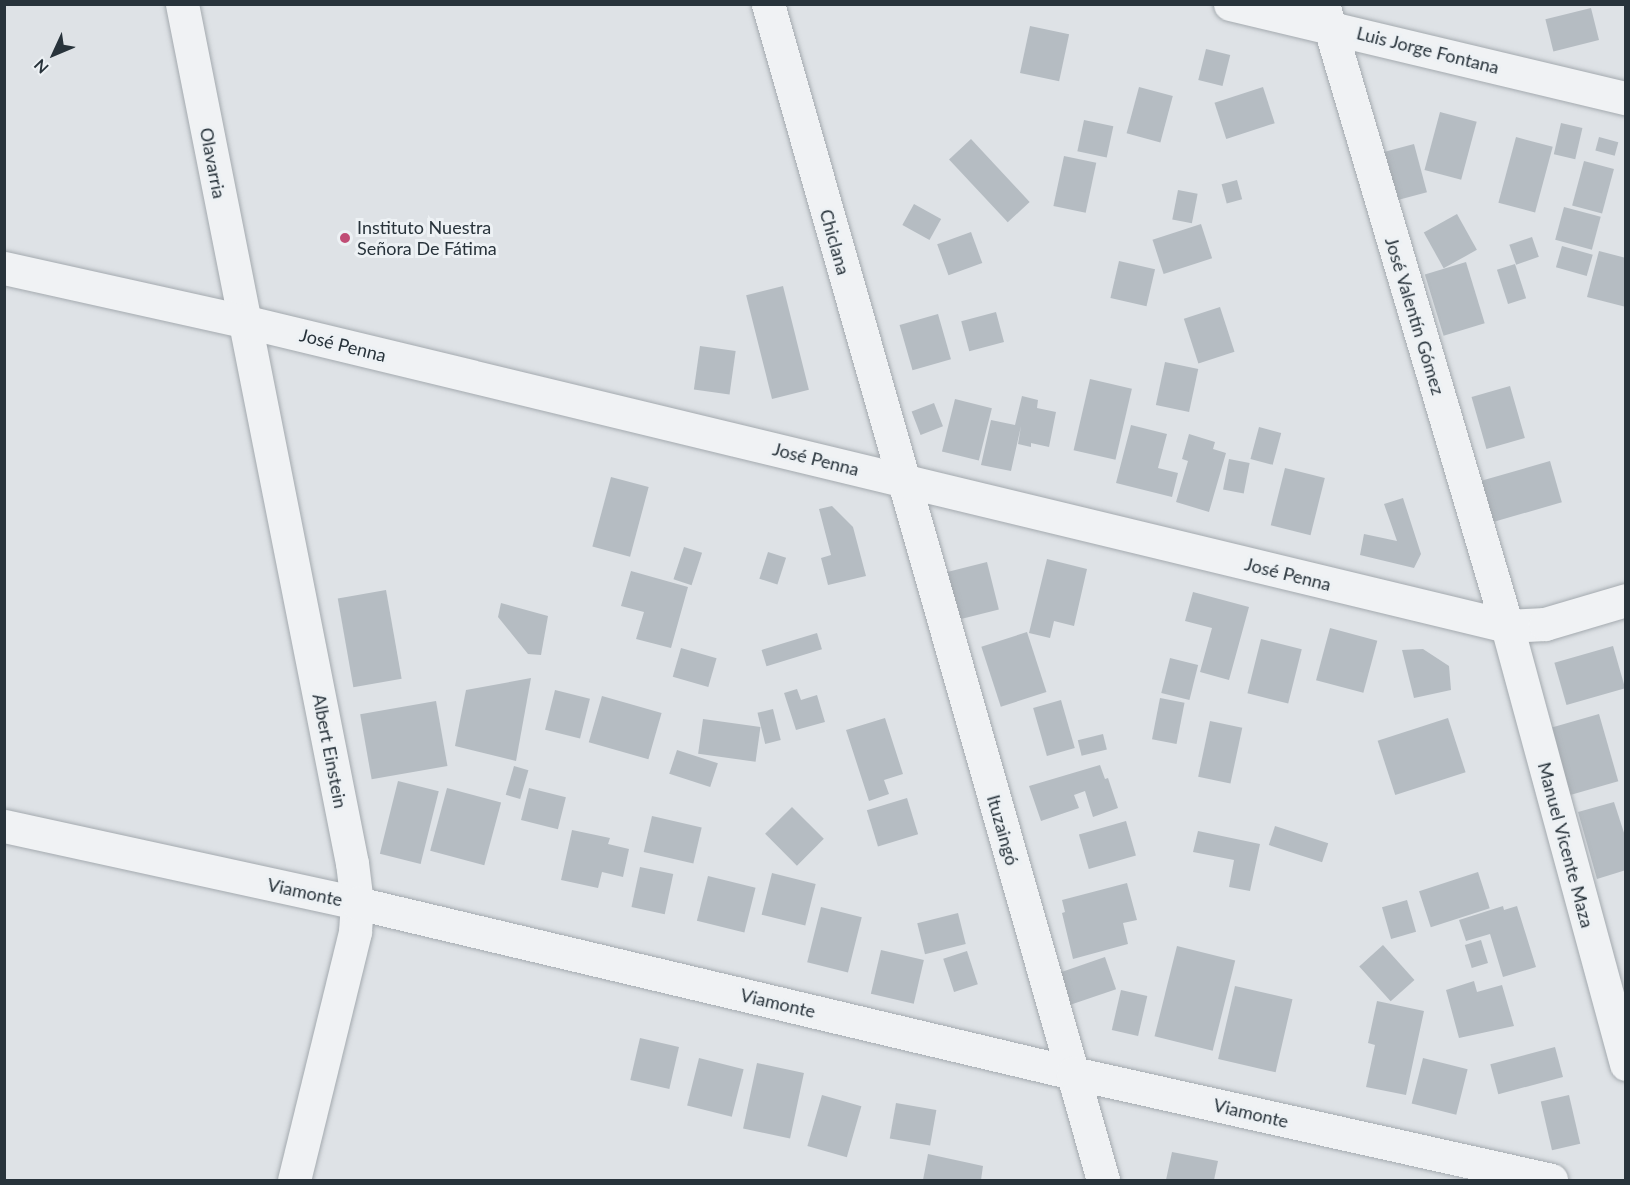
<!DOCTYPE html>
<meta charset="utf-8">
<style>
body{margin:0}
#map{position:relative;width:1630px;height:1185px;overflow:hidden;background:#dee2e6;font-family:Lato,sans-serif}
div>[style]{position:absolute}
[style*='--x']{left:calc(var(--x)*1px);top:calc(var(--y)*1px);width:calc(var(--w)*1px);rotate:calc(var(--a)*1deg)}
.building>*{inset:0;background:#b5bcc2;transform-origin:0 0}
.roads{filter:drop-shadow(0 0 2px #a4aaaf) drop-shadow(0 0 2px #a4aaaf)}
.minor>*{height:33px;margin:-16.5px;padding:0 16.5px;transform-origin:16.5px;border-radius:16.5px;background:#f0f2f4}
.dots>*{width:16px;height:16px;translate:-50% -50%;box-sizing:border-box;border:3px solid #edf1f4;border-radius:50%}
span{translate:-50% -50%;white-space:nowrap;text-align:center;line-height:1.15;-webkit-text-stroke:6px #edf1f4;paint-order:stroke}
.street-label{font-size:18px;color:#28333b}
.poi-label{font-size:18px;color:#28333b}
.left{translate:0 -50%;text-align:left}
.frame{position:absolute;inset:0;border:6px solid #28333b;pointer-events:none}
.north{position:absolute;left:24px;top:24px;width:60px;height:60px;-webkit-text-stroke:4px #edf1f4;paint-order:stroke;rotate:226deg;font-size:16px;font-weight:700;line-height:24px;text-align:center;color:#28333b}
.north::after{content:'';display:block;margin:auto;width:21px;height:27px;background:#28333b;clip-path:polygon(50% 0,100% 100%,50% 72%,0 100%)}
</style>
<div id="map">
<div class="building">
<i style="left:1591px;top:8px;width:33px;height:47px;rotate:76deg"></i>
<i style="left:1030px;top:26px;width:40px;height:48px;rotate:12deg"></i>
<i style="left:1206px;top:49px;width:25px;height:32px;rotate:14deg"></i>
<i style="left:1139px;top:87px;width:35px;height:48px;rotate:15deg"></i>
<i style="left:1263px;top:87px;width:38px;height:51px;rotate:72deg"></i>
<i style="left:1440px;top:112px;width:38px;height:60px;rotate:15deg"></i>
<i style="left:1084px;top:120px;width:30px;height:32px;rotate:12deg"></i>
<i style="left:1561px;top:123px;width:22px;height:32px;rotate:13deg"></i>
<i style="left:1516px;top:137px;width:38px;height:68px;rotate:15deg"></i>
<i style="left:1599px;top:137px;width:20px;height:14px;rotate:15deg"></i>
<i style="left:971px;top:139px;width:86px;height:30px;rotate:47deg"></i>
<i style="left:1414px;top:144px;width:50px;height:33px;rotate:75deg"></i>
<i style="left:1064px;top:156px;width:33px;height:51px;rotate:12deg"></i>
<i style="left:1584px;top:161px;width:31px;height:46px;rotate:15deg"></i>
<i style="left:1237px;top:180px;width:20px;height:16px;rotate:75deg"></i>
<i style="left:1178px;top:190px;width:20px;height:30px;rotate:11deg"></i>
<i style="left:914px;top:204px;width:31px;height:24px;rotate:29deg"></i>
<i style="left:1564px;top:207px;width:38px;height:34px;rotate:15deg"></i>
<i style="left:1457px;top:214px;width:41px;height:38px;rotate:61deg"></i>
<i style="left:1201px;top:224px;width:36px;height:51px;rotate:72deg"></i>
<i style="left:971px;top:232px;width:33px;height:36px;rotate:70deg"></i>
<i style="left:1532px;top:237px;width:21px;height:24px;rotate:71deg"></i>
<i style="left:1562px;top:246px;width:32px;height:22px;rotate:16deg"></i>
<i style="clip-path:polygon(1599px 251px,1626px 258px,1626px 307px,1587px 297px)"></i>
<i style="left:1119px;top:261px;width:37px;height:38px;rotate:13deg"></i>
<i style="left:1466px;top:262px;width:64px;height:43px;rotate:73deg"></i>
<i style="left:1515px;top:264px;width:36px;height:19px;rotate:72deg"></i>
<i style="left:783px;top:286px;width:107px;height:38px;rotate:76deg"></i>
<i style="left:1220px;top:307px;width:47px;height:38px;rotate:72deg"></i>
<i style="left:996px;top:312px;width:31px;height:36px;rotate:75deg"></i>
<i style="left:938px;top:314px;width:47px;height:40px;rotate:74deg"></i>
<i style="left:700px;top:346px;width:36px;height:44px;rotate:8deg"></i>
<i style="left:1165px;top:362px;width:34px;height:44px;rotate:12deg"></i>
<i style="left:1090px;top:379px;width:43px;height:73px;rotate:13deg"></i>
<i style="left:1510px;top:386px;width:54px;height:40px;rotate:74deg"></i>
<i style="clip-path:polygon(1022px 396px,1038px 400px,1037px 408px,1056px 412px,1049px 447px,1031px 443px,1031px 447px,1018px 444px,1021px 426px,1011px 471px,981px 465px,991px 420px,1015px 425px)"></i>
<i style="left:955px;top:399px;width:38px;height:54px;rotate:14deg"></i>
<i style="left:934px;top:403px;width:25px;height:24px;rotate:69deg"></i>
<i style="clip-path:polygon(1131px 425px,1167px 434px,1158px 468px,1178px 473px,1172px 497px,1116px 483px)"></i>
<i style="left:1259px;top:427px;width:23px;height:33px;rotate:15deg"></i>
<i style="clip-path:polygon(1189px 434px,1215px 442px,1213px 449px,1226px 453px,1209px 512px,1176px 502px,1188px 461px,1182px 459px)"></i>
<i style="left:1229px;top:459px;width:21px;height:31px;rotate:11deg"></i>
<i style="left:1550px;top:461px;width:43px;height:75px;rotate:74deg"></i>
<i style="left:1285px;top:468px;width:41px;height:59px;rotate:14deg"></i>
<i style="left:611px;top:477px;width:39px;height:72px;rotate:15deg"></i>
<i style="clip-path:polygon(1403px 498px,1421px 554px,1414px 568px,1360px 555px,1364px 534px,1397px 541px,1384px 504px)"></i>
<i style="clip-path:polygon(832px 506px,853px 527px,866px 576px,828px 585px,821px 558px,831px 555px,819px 509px)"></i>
<i style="left:684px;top:547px;width:19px;height:34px;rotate:18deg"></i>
<i style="left:768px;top:552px;width:19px;height:28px;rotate:18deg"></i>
<i style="clip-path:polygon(1047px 559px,1087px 569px,1074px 626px,1054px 621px,1050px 638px,1029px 633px)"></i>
<i style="left:987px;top:562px;width:49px;height:42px;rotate:76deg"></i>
<i style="clip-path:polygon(631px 571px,688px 587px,671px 648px,636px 639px,644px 612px,621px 606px)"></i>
<i style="left:386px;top:590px;width:90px;height:49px;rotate:80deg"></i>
<i style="clip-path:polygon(1193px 592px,1249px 607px,1229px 680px,1200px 672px,1212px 628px,1185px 621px)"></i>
<i style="clip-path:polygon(501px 603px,548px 616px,541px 655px,528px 654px,498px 617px)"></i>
<i style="left:1330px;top:628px;width:49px;height:54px;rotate:15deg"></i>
<i style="left:1027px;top:632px;width:63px;height:48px;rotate:72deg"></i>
<i style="left:817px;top:633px;width:17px;height:58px;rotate:73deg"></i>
<i style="left:1261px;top:639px;width:42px;height:56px;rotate:14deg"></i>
<i style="left:1613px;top:646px;width:44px;height:61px;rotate:74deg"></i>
<i style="left:681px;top:648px;width:37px;height:30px;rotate:16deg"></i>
<i style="clip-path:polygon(1423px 649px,1449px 666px,1451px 690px,1414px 698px,1402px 650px)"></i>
<i style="left:1170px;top:658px;width:29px;height:36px;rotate:14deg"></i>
<i style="clip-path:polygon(531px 678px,516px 761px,455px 746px,466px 690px)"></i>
<i style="clip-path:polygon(797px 689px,801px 700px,817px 695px,825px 722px,796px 730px,784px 693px)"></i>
<i style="left:555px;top:690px;width:36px;height:41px;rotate:14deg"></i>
<i style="left:602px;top:696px;width:62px;height:48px;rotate:16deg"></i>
<i style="left:1160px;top:698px;width:25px;height:42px;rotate:11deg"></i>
<i style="left:1061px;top:700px;width:50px;height:29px;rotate:74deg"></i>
<i style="left:436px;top:701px;width:66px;height:77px;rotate:80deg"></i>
<i style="left:773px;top:709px;width:32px;height:16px;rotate:76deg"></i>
<i style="left:1599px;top:714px;width:70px;height:50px;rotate:74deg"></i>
<i style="clip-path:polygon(885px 718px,903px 774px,884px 780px,889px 794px,869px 801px,846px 730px)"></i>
<i style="left:1448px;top:718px;width:57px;height:74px;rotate:72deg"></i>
<i style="left:703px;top:719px;width:58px;height:35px;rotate:8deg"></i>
<i style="left:1210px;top:721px;width:33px;height:57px;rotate:12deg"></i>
<i style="left:1103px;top:734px;width:16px;height:26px;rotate:76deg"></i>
<i style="left:677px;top:750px;width:43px;height:25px;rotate:18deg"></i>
<i style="clip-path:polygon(1100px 765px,1105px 779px,1108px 778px,1118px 808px,1093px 817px,1085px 791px,1074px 795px,1079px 808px,1041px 821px,1029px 786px)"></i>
<i style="left:514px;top:766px;width:15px;height:30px;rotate:16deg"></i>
<i style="left:398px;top:781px;width:42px;height:75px;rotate:14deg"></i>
<i style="left:447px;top:788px;width:56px;height:65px;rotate:15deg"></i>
<i style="left:529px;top:788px;width:38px;height:33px;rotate:14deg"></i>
<i style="left:907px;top:798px;width:38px;height:42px;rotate:73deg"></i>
<i style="clip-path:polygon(1614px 802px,1626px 839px,1626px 870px,1597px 879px,1578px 812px)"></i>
<i style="left:792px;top:807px;width:45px;height:38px;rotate:45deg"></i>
<i style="left:652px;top:816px;width:51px;height:37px;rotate:13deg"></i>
<i style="left:1126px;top:821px;width:36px;height:49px;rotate:74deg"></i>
<i style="left:1275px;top:826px;width:56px;height:20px;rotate:18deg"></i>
<i style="clip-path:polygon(572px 830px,610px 838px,608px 844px,629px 849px,623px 877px,602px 872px,598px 888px,561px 880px)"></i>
<i style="clip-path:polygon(1198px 831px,1260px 844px,1250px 891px,1229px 887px,1234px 860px,1193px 852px)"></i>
<i style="left:640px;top:867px;width:34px;height:41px;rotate:12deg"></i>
<i style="left:1478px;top:872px;width:38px;height:62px;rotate:72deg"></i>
<i style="left:772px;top:873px;width:45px;height:43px;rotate:14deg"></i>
<i style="left:708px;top:876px;width:49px;height:46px;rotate:14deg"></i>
<i style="clip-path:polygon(1127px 883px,1137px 920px,1123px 923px,1128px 944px,1073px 959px,1062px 913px,1065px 912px,1062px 900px)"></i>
<i style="left:1407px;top:900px;width:33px;height:26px;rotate:74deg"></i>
<i style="clip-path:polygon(1503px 906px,1504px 910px,1517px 906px,1536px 967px,1503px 977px,1490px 934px,1466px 941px,1459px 920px)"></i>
<i style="left:821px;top:907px;width:42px;height:57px;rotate:14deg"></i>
<i style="left:958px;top:913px;width:32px;height:42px;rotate:76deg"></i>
<i style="left:1481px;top:940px;width:24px;height:17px;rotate:73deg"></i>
<i style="left:1383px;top:945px;width:47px;height:32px;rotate:48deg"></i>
<i style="left:1177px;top:946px;width:60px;height:93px;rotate:14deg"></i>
<i style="left:881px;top:950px;width:44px;height:45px;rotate:13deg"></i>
<i style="left:967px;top:951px;width:35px;height:25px;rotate:72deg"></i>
<i style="left:1105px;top:957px;width:34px;height:49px;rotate:71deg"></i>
<i style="clip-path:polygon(1474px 981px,1477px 992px,1502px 985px,1514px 1026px,1459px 1038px,1446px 990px)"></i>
<i style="left:1235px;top:986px;width:59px;height:75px;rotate:13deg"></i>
<i style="left:1121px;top:990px;width:27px;height:41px;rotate:13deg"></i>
<i style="clip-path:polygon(1377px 1001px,1424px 1011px,1406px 1095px,1366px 1087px,1375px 1045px,1368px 1043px)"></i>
<i style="left:640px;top:1038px;width:40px;height:43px;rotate:13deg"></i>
<i style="left:1555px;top:1047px;width:31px;height:67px;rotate:75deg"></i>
<i style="left:699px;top:1058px;width:46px;height:49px;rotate:14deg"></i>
<i style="left:1423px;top:1058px;width:46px;height:47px;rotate:14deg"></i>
<i style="left:757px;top:1063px;width:48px;height:67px;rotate:12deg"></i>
<i style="left:822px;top:1095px;width:41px;height:53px;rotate:16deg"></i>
<i style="left:1569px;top:1095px;width:50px;height:29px;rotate:77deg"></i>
<i style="left:896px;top:1103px;width:41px;height:36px;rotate:10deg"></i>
<i style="clip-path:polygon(1172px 1152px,1218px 1161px,1214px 1180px,1166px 1180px)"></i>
<i style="clip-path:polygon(928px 1154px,983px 1166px,981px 1180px,923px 1180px)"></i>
</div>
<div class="roads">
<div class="minor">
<i style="--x:182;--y:4;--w:876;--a:78.81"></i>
<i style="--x:352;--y:863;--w:40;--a:82.9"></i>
<i style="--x:357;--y:903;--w:29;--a:94"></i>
<i style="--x:355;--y:932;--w:255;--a:103.8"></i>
<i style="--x:768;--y:4;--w:1223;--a:74.1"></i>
<i style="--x:1230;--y:4;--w:407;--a:13.4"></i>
<i style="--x:1323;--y:4;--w:649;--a:73.52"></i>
<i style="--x:1507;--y:626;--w:454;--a:74.8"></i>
<i style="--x:4;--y:268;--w:245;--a:12.5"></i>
<i style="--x:243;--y:321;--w:1300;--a:13.57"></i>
<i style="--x:1507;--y:626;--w:38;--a:-3"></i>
<i style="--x:1545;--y:624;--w:84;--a:-16.5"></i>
<i style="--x:4;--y:826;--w:361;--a:12.3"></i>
<i style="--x:357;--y:903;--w:736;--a:13.36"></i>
<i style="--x:1073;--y:1073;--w:490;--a:12.6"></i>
</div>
</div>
<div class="dots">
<i style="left:345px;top:238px;background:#c04d75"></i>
</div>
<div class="street-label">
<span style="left:1428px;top:50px;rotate:14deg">Luis Jorge Fontana</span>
<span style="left:213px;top:163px;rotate:79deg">Olavarria</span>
<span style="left:835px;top:242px;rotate:74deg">Chiclana</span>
<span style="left:1415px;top:316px;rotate:73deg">José Valentín Gómez</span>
<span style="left:343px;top:345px;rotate:14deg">José Penna</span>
<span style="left:816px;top:459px;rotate:14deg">José Penna</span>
<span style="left:1288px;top:574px;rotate:14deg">José Penna</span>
<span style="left:330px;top:751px;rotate:79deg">Albert Einstein</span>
<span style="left:1003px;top:830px;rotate:74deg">Ituzaingó</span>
<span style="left:1566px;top:845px;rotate:75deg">Manuel Vicente Maza</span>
<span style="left:305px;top:892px;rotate:12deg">Viamonte</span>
<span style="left:778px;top:1003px;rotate:13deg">Viamonte</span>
<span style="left:1251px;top:1113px;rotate:13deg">Viamonte</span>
</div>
<div class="poi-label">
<span class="left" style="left:357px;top:238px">Instituto Nuestra<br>Señora De Fátima</span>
</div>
<div class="frame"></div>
<div class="north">N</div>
</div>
